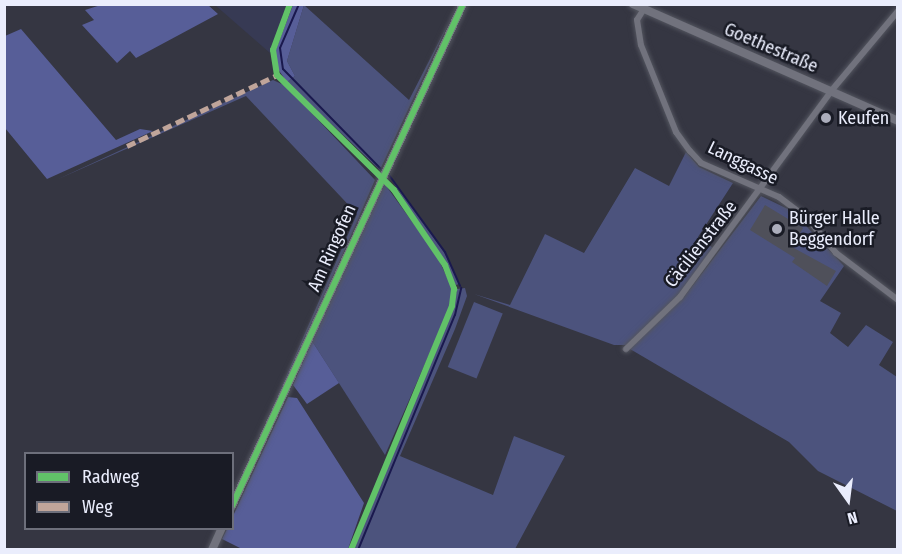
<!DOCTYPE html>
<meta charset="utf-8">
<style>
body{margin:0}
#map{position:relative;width:902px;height:554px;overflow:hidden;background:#353642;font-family:"Fira Sans Condensed",sans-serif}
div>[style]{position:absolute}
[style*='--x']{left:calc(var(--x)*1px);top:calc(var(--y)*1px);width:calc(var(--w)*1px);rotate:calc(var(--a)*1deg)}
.built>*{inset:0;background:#373a54}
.green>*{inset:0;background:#4c537d;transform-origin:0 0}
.forest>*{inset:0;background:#575e98}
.stream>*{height:2px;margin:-1px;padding:0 1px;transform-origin:1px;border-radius:1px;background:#1a194e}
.building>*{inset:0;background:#4f505a}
.roads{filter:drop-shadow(0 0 2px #53555f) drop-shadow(0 0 2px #53555f)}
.minor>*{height:6px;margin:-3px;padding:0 3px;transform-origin:3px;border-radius:3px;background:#71727d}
.tertiary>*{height:8px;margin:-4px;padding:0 4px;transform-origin:4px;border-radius:4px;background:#71727d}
.quiet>*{height:4.5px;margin-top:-2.25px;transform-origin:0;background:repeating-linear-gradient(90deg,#c0a59a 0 9px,transparent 0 13.5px)}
.cycleway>*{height:6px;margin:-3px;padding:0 3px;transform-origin:3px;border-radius:3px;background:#61c268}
.dots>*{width:16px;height:16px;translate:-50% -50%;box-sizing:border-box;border:3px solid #191b25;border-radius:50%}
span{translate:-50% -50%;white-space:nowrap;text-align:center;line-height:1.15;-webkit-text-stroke:5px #191b25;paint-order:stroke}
.street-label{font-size:18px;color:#eaedfc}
.poi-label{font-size:18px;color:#eaedfc}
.left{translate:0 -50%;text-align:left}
.frame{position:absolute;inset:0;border:6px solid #eaedfc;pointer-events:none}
.legend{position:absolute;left:24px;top:452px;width:210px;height:78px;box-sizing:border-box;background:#191b25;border:2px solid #6d6f7b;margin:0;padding:8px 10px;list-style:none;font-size:18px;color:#eaedfc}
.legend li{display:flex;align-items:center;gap:12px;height:30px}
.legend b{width:30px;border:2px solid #6d6f7b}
.north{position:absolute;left:818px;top:470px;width:60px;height:60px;-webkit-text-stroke:4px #191b25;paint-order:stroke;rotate:166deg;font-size:16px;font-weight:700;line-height:24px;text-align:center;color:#eaedfc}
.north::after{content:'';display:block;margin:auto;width:21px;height:27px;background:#eaedfc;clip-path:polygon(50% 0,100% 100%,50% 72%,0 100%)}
</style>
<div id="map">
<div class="built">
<i style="clip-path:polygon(215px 5px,289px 5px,270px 53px)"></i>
</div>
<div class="green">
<i style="clip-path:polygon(304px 5px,409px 100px,448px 24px,380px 170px,287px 82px,295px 76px,287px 61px)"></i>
<i style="clip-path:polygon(273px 80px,286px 86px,375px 180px,281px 396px,233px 498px,357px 214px,246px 96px,56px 180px)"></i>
<i style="clip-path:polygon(686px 152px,699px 167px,733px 183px,698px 237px,713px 248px,679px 295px,626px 345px,614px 345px,474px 294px,510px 305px,545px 234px,584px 253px,635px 168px,669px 186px)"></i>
<i style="clip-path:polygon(389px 175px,444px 252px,459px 284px,456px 285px)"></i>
<i style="clip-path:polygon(384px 183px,437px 256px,452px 288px,449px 309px,385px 455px,312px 341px)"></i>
<i style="clip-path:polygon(761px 196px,792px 211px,844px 266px,820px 301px,841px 313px,830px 333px,848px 347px,866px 325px,893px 342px,879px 365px,897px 377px,897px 511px,818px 471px,789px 442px,630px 349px,684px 297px)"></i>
<i style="clip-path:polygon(465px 288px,467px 296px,455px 329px,400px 456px,493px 495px,514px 436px,565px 456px,515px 549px,352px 549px,451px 313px,457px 289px)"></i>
<i style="left:474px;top:302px;width:31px;height:70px;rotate:22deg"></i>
</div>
<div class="forest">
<i style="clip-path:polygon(104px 4px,208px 5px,218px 14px,136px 58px,130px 51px,117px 63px,82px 25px,94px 20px,85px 10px)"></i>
<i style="clip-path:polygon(293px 5px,304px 5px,287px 61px,295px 76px,287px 82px,275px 65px,275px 52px)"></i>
<i style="clip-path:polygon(21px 29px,116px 140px,140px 129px,153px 131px,47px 179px,5px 128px,5px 36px)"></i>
<i style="clip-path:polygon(312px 341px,339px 383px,307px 404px,293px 385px)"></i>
<i style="clip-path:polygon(288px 397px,297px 398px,364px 503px,348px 549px,242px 549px,222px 539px,227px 529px,232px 528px,233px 516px)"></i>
</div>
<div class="stream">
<i style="--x:299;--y:4;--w:48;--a:113.4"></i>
<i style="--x:280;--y:48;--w:21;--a:82"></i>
<i style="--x:283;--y:69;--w:140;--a:45.6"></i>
<i style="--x:389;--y:175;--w:95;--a:54"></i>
<i style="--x:445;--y:252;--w:37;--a:66"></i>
<i style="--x:358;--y:550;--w:254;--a:-67.6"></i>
<i style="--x:455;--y:315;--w:28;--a:-77"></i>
</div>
<div class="building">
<i style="clip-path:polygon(765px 205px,803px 228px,792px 247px,836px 271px,827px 286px,792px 262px,795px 258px,750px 230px)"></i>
</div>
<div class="roads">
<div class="minor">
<i style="--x:642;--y:12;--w:9;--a:122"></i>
<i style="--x:637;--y:20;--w:25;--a:81"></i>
<i style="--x:641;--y:45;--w:94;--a:68.1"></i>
<i style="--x:676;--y:132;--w:24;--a:54"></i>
<i style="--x:690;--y:151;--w:16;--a:47"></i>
<i style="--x:701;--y:163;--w:85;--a:23.6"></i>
<i style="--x:779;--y:197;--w:36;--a:37"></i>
<i style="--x:808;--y:219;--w:44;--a:50.5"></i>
<i style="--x:836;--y:253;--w:78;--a:37.2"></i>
<i style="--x:626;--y:349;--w:75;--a:-43.9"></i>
<i style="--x:680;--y:297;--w:257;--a:-53.7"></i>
<i style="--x:832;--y:90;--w:103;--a:-50.1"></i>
</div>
<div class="tertiary">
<i style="--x:633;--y:4;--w:290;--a:23.8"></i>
<i style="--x:232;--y:506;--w:553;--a:-65.29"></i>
<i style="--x:212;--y:550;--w:24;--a:-66"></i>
</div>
</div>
<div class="quiet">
<i style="--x:127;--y:146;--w:166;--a:-25.3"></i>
</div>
<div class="cycleway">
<i style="--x:290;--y:4;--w:49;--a:110.3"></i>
<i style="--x:273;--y:50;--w:25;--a:81"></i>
<i style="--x:277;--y:75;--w:164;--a:44.5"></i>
<i style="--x:394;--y:190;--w:91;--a:55.8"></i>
<i style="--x:445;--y:265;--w:26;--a:69"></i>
<i style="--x:454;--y:289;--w:17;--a:97"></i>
<i style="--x:452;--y:306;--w:264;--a:112.5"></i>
<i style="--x:232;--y:506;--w:553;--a:-65.29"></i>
</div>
<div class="dots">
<i style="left:826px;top:118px;background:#abadbb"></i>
<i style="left:777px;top:229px;background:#abadbb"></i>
</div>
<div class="street-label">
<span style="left:771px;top:48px;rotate:23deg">Goethestraße</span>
<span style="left:743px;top:163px;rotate:26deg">Langgasse</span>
<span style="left:701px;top:244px;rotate:-52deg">Cäcilienstraße</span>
<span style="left:332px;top:248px;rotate:-66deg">Am Ringofen</span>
</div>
<div class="poi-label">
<span class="left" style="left:838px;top:118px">Keufen</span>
<span class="left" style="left:789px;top:229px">Bürger Halle<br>Beggendorf</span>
</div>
<div class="frame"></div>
<ul class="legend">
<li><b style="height:8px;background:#61c268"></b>Radweg</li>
<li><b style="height:8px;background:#c0a59a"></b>Weg</li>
</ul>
<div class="north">N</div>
</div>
